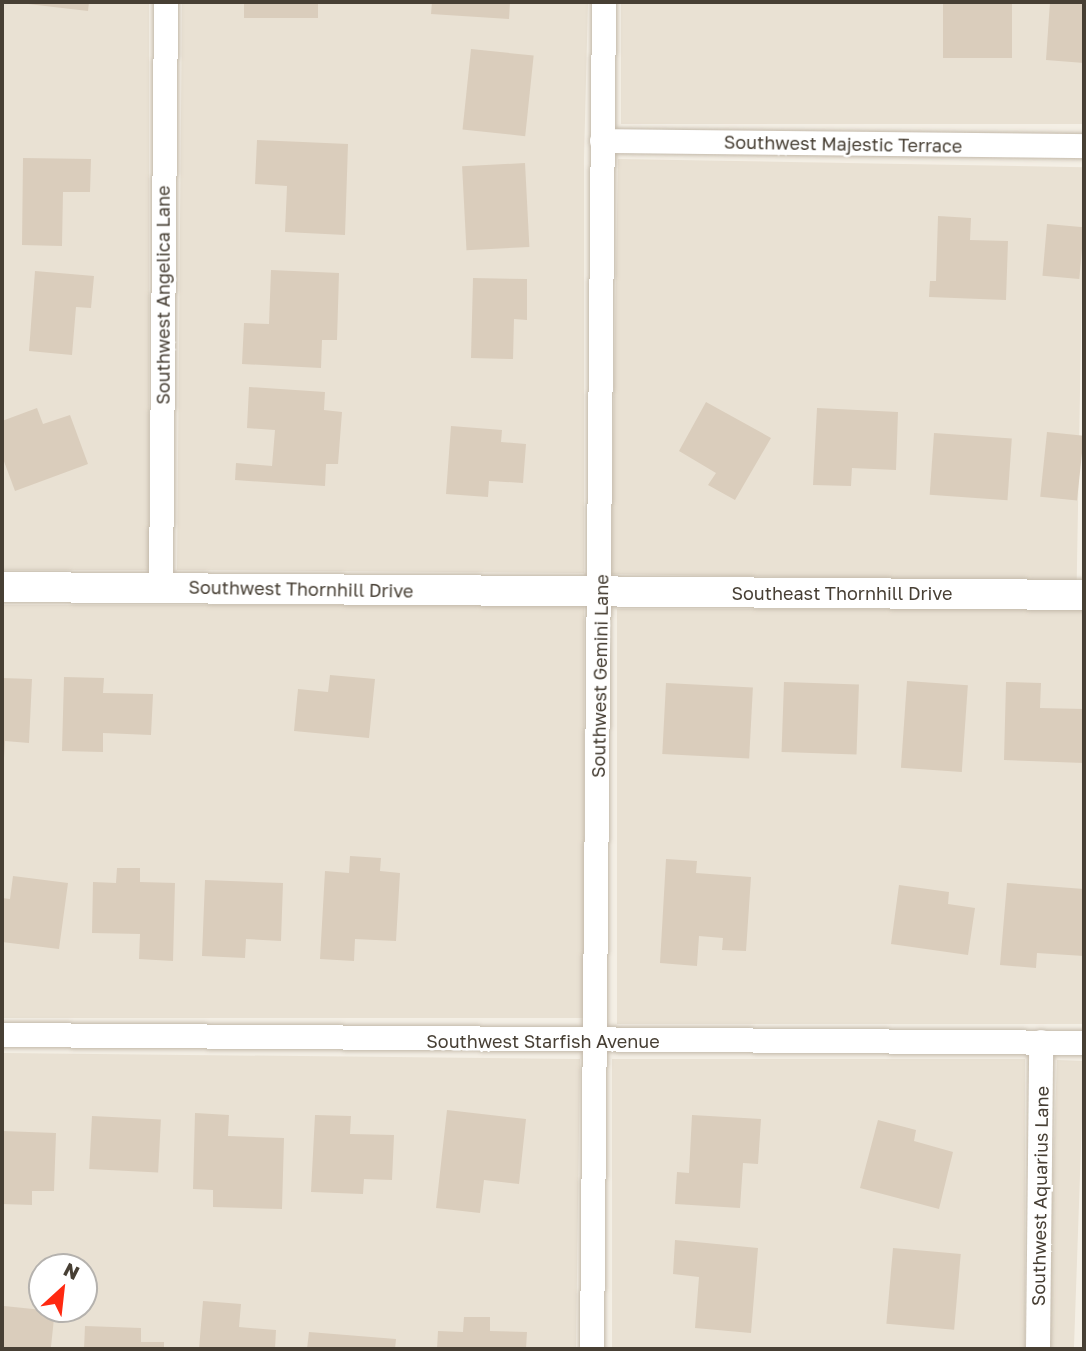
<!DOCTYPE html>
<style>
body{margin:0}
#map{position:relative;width:1086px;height:1351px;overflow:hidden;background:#f4efe5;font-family:"Golos Text",sans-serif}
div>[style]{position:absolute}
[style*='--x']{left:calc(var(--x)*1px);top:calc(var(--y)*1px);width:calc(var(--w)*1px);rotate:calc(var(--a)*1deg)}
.residential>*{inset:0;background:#e9e1d3;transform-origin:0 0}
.building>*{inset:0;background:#dacdbc;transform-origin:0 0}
.roads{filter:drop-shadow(0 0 2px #c3b9aa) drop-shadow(0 0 2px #c3b9aa)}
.minor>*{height:24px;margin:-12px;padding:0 12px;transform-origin:12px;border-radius:12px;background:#fff}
.tertiary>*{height:30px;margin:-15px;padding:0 15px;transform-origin:15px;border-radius:15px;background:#fff}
span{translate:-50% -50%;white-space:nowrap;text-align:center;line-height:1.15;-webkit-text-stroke:5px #fff;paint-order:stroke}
.street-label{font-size:18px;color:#473f34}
.frame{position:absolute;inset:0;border:4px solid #473f34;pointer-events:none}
.north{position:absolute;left:28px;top:1253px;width:70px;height:70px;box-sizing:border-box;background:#fff;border:2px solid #b5b2ae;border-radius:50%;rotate:27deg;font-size:19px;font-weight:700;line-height:28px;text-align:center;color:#473f34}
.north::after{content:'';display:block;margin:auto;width:24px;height:32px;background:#ff2911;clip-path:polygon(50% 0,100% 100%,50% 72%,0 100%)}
</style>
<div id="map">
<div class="residential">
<i style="left:2px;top:2px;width:147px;height:568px"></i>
<i style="clip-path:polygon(182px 2px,588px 2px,584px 158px,584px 573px,177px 570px)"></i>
<i style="left:621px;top:2px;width:463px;height:122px"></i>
<i style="left:618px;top:159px;width:466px;height:415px;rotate:1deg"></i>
<i style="left:2px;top:605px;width:582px;height:413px"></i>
<i style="left:617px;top:609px;width:467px;height:415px"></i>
<i style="clip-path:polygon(evenodd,2px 1053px,580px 1059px,576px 1349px,2px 1349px,2px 1053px,42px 1267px,84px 1267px,84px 1309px,42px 1309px,42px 1267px)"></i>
<i style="left:612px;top:1059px;width:413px;height:290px"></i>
<i style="left:1057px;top:1060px;width:27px;height:289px;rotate:2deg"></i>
</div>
<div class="building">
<i style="clip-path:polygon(11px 2px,89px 2px,88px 11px)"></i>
<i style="left:244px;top:2px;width:74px;height:16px"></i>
<i style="clip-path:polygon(432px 2px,510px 2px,509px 19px,431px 14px)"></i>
<i style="left:943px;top:2px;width:69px;height:56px"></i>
<i style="clip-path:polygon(1050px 2px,1084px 2px,1084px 63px,1046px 60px)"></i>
<i style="left:471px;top:49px;width:63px;height:81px;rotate:6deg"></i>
<i style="clip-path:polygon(257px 140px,348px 144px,345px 235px,285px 232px,287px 186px,255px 184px)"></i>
<i style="clip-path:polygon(23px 158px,91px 159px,90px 192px,63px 192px,62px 246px,22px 245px)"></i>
<i style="left:525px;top:163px;width:84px;height:63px;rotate:87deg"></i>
<i style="clip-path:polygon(938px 216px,971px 218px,970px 240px,1008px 241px,1006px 300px,929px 297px,930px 281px,936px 281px)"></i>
<i style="left:1047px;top:224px;width:37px;height:52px;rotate:5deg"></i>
<i style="clip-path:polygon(271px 270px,339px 273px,337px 340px,322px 340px,321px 368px,242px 364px,244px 323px,269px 324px)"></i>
<i style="clip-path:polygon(35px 271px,94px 276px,91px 308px,76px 307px,72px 355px,29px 351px)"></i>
<i style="clip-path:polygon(473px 278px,527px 279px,527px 320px,514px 319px,513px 359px,471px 358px)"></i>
<i style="clip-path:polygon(249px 387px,325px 392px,324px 410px,342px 412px,338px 464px,326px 464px,325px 486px,235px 480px,236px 463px,272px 466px,275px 430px,247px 428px)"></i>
<i style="clip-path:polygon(706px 402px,771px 438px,735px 500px,708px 485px,716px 473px,679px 451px)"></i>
<i style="clip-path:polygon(37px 408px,43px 424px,70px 415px,88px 464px,15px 491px,2px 456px,2px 421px)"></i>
<i style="clip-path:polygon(817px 408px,898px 412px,896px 470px,852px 468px,851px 486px,813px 485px)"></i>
<i style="clip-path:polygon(451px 426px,502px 430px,501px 442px,526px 444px,523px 483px,489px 481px,488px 497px,446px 494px)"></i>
<i style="left:1047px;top:432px;width:37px;height:65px;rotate:6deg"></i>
<i style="left:934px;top:433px;width:78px;height:62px;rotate:4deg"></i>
<i style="clip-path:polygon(330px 675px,375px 679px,369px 738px,294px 731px,298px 689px,328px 692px)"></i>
<i style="clip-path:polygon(64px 677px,104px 678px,103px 693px,153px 694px,151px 735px,103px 733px,103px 752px,62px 751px)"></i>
<i style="clip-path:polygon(2px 678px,32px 679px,29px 743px,5px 741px,4px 758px)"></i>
<i style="left:907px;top:681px;width:61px;height:87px;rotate:4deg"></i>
<i style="left:784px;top:682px;width:75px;height:70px;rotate:2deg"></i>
<i style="clip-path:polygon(1006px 682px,1041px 683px,1040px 708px,1084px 709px,1084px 763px,1004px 760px)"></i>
<i style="left:666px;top:683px;width:87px;height:71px;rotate:3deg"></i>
<i style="clip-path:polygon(350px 856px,381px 858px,380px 871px,400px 873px,396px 941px,355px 939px,354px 961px,320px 959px,325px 871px,349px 873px)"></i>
<i style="clip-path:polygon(666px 859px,697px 861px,696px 873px,751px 877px,746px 951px,722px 950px,723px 938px,699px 936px,697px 966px,660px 963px)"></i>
<i style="clip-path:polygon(117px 868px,140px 868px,140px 882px,175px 883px,173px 961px,139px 959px,140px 934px,92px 933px,93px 882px,116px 883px)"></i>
<i style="clip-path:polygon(13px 876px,68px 883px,59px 949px,2px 942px,2px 898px,10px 899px)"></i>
<i style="clip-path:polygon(205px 880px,283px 883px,281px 941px,246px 939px,245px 958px,202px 956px)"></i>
<i style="clip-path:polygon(1007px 883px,1084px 889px,1084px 956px,1037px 953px,1036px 968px,1000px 965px)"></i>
<i style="clip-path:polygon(899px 885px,949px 892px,948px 904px,975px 908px,968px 955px,891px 944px)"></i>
<i style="clip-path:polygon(447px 1110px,526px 1119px,519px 1184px,484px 1180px,480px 1213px,436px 1208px)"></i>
<i style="clip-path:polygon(195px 1113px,229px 1115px,228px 1136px,284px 1138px,282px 1209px,213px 1207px,213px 1190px,193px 1189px)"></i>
<i style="clip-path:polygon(315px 1115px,351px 1116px,350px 1134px,394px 1135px,392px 1180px,364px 1179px,363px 1194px,311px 1192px)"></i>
<i style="clip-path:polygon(692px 1115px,761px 1119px,758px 1164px,743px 1163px,740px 1208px,675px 1204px,677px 1172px,689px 1173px)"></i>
<i style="left:92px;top:1116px;width:69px;height:53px;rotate:3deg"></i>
<i style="clip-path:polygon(878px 1120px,916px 1130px,914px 1141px,953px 1152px,939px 1209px,860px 1188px)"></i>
<i style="clip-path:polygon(2px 1131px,56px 1133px,54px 1191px,32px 1191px,32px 1205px,2px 1204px)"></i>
<i style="clip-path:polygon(675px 1240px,758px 1248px,751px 1333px,695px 1328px,699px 1277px,673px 1274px)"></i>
<i style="left:893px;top:1248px;width:68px;height:76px;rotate:5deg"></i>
<i style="clip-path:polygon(203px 1301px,241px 1304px,239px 1327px,276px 1330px,275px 1349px,199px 1349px)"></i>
<i style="left:4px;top:1306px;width:51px;height:43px;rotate:6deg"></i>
<i style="clip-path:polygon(464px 1317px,490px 1317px,490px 1331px,527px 1332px,526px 1349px,437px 1349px,438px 1331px,463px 1332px)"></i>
<i style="clip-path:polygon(85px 1326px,141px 1328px,141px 1342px,164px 1342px,164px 1349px,84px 1349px)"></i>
<i style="clip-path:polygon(309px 1332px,396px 1339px,395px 1349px,307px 1349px)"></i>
</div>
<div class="roads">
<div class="minor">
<i style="--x:602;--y:141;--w:482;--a:0.6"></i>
<i style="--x:161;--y:587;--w:585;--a:-89.51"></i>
<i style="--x:2;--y:1035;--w:1082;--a:0.42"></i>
<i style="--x:592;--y:1349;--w:1347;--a:-89.49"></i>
<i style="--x:1038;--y:1349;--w:307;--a:-89.4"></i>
</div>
<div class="tertiary">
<i style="--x:2;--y:587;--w:1082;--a:0.42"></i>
</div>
</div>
<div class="street-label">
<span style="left:843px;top:144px;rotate:1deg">Southwest Majestic Terrace</span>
<span style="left:163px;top:295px;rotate:-90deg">Southwest Angelica Lane</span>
<span style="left:301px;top:589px;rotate:1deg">Southwest Thornhill Drive</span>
<span style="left:842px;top:593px">Southeast Thornhill Drive</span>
<span style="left:600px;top:676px;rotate:-89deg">Southwest Gemini Lane</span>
<span style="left:543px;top:1041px">Southwest Starfish Avenue</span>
<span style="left:1040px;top:1196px;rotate:-89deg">Southwest Aquarius Lane</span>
</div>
<div class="frame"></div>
<div class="north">N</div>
</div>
